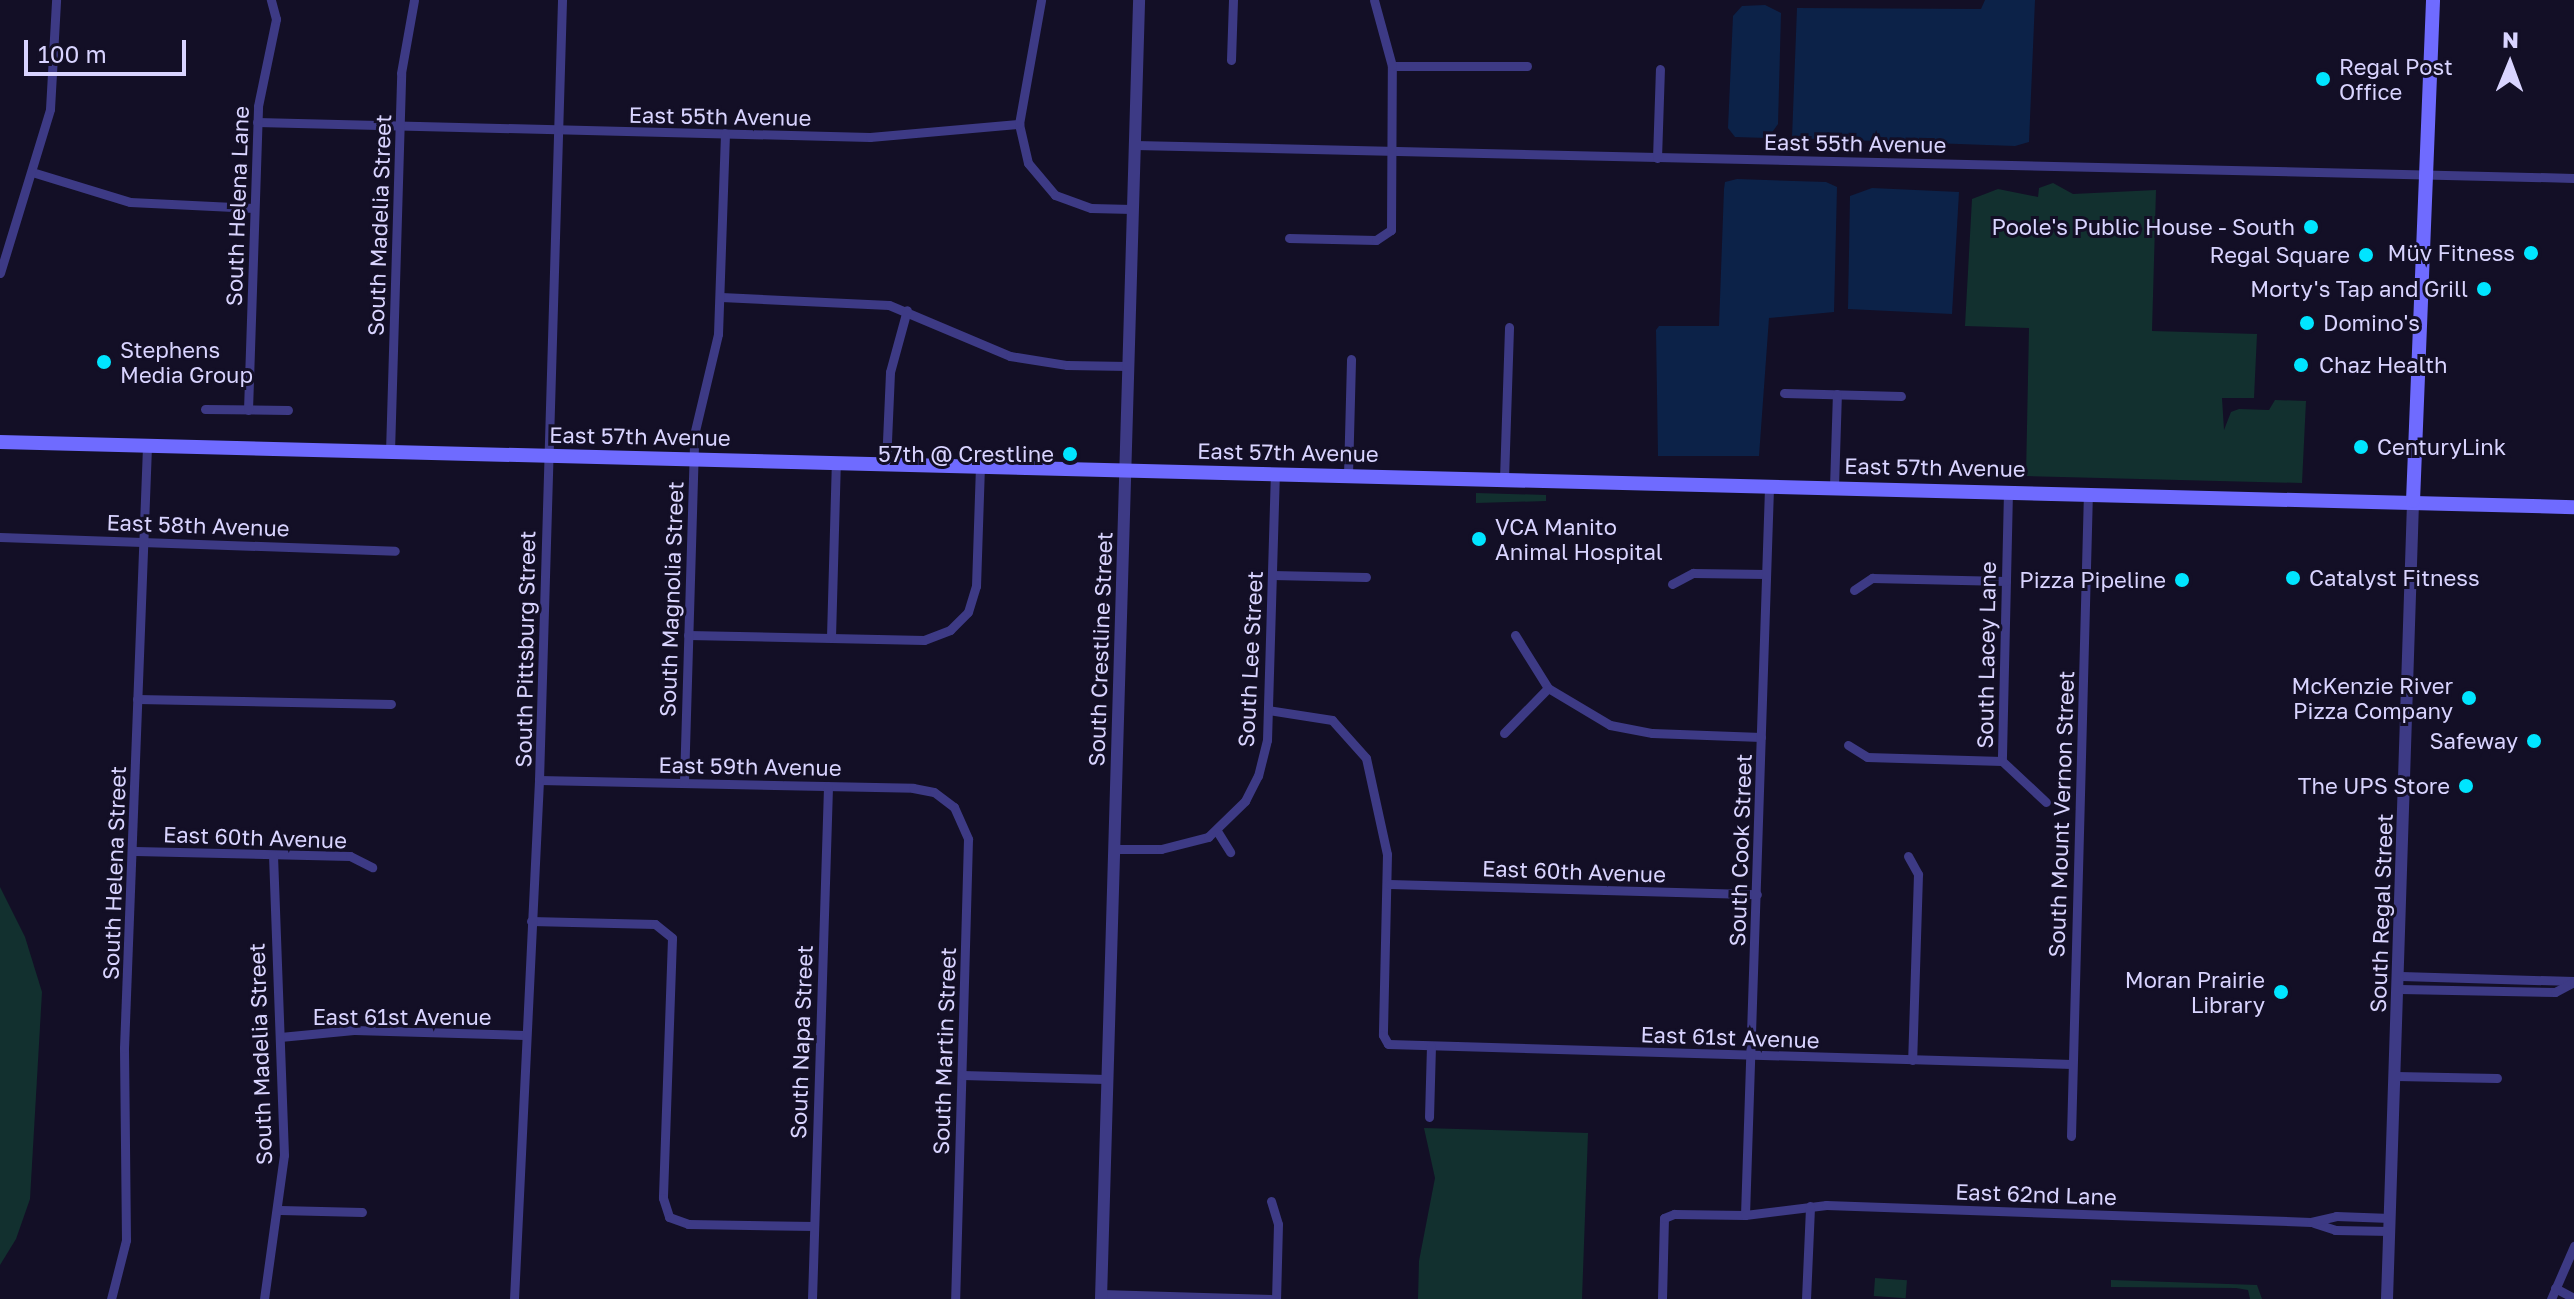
<!DOCTYPE html>
<meta charset="utf-8">
<style>
body{margin:0}
#map{position:relative;width:2574px;height:1299px;overflow:hidden;background:#130f26;font-family:"Golos Text",sans-serif}
div>[style]{position:absolute}
[style*='--x']{left:calc(var(--x)*1px);top:calc(var(--y)*1px);width:calc(var(--w)*1px);rotate:calc(var(--a)*1deg)}
.green>*{inset:0;background:#12302f;transform-origin:0 0}
.water>*{inset:0;background:#0c2248}
.minor>*{height:9px;margin:-4.5px;padding:0 4.5px;transform-origin:4.5px;border-radius:4.5px;background:#3d3a85}
.tertiary>*{height:12px;margin:-6px;padding:0 6px;transform-origin:6px;border-radius:6px;background:#3d3a85}
.secondary>*{height:14px;margin:-7px;padding:0 7px;transform-origin:7px;border-radius:7px;background:#6f6bff}
.dots>*{width:22px;height:22px;translate:-50% -50%;box-sizing:border-box;border:4px solid #130f26;border-radius:50%}
span{translate:-50% -50%;white-space:nowrap;text-align:center;line-height:1.15;-webkit-text-stroke:6px #130f26;paint-order:stroke}
.poi-label{font-size:22px;color:#d9d4ff}
.left{translate:0 -50%;text-align:left}
.right{translate:-100% -50%;text-align:right}
.street-label{font-size:22px;color:#d9d4ff}
.north{position:absolute;left:2470px;top:24px;width:80px;height:80px;-webkit-text-stroke:6px #130f26;paint-order:stroke;rotate:1deg;font-size:22px;font-weight:700;line-height:32px;text-align:center;color:#d9d4ff}
.north::after{content:'';display:block;margin:auto;width:28px;height:36px;background:#d9d4ff;clip-path:polygon(50% 0,100% 100%,50% 72%,0 100%)}
.scale{position:absolute;left:24px;top:40px;width:162px;height:36px;box-sizing:border-box;border:4px solid #d9d4ff;border-top:0;padding-left:10px;font-size:24px;line-height:28px;white-space:nowrap;color:#d9d4ff;-webkit-text-stroke:6px #130f26;paint-order:stroke}
</style>
<div id="map">
<div class="green">
<i style="clip-path:polygon(2053px 183px,2073px 194px,2156px 190px,2152px 331px,2257px 334px,2254px 398px,2222px 398px,2224px 430px,2231px 412px,2239px 409px,2269px 410px,2275px 400px,2306px 401px,2302px 483px,2026px 476px,2029px 328px,1965px 326px,1972px 199px,1998px 189px,2038px 197px,2039px 188px)"></i>
<i style="clip-path:polygon(1476px 493px,1546px 495px,1546px 501px,1476px 503px)"></i>
<i style="clip-path:polygon(0 887px,25px 937px,42px 992px,30px 1199px,16px 1239px,0 1265px)"></i>
<i style="clip-path:polygon(1424px 1128px,1588px 1133px,1582px 1299px,1418px 1299px,1419px 1261px,1435px 1178px)"></i>
<i style="left:1875px;top:1278px;width:32px;height:18px;rotate:4deg"></i>
<i style="clip-path:polygon(2111px 1280px,2257px 1285px,2262px 1299px,2250px 1299px,2248px 1290px,2236px 1288px,2111px 1287px)"></i>
</div>
<div class="water">
<i style="clip-path:polygon(1985px 0,2035px 0,2029px 142px,2015px 146px,1792px 138px,1797px 8px,1981px 9px)"></i>
<i style="clip-path:polygon(1742px 6px,1765px 5px,1781px 13px,1778px 124px,1768px 138px,1735px 137px,1728px 128px,1733px 16px)"></i>
<i style="clip-path:polygon(1737px 179px,1826px 182px,1837px 187px,1834px 312px,1769px 318px,1759px 456px,1658px 456px,1656px 330px,1659px 326px,1719px 326px,1724px 189px,1725px 182px)"></i>
<i style="clip-path:polygon(1872px 188px,1959px 192px,1952px 314px,1848px 309px,1850px 196px)"></i>
</div>
<div class="minor">
<i style="--x:1231;--y:60;--w:60;--a:-88.1"></i>
<i style="--x:1392;--y:66;--w:135;--a:0"></i>
<i style="--x:257;--y:122;--w:613;--a:1.4"></i>
<i style="--x:870;--y:137;--w:150;--a:-5"></i>
<i style="--x:1019;--y:124;--w:40;--a:77"></i>
<i style="--x:1028;--y:163;--w:42;--a:49.8"></i>
<i style="--x:1055;--y:195;--w:38;--a:20"></i>
<i style="--x:1091;--y:208;--w:41;--a:1.4"></i>
<i style="--x:1019;--y:124;--w:126;--a:-79.9"></i>
<i style="--x:1135;--y:145;--w:1439;--a:1.31"></i>
<i style="--x:1657;--y:158;--w:89;--a:-88.1"></i>
<i style="--x:32;--y:172;--w:102;--a:17"></i>
<i style="--x:130;--y:202;--w:124;--a:2.8"></i>
<i style="--x:1289;--y:238;--w:87;--a:1.3"></i>
<i style="--x:1376;--y:240;--w:18;--a:-34"></i>
<i style="--x:1391;--y:230;--w:164;--a:-89.7"></i>
<i style="--x:1392;--y:66;--w:68;--a:-105.3"></i>
<i style="--x:0;--y:273;--w:171;--a:-73"></i>
<i style="--x:50;--y:109;--w:109;--a:-86.8"></i>
<i style="--x:721;--y:297;--w:168;--a:2.7"></i>
<i style="--x:889;--y:305;--w:131;--a:22.9"></i>
<i style="--x:1010;--y:356;--w:58;--a:9"></i>
<i style="--x:1067;--y:365;--w:61;--a:0.9"></i>
<i style="--x:1784;--y:393;--w:117;--a:1.5"></i>
<i style="--x:205;--y:409;--w:83;--a:0.7"></i>
<i style="--x:248;--y:410;--w:304;--a:-88.1"></i>
<i style="--x:258;--y:106;--w:89;--a:-78.3"></i>
<i style="--x:276;--y:19;--w:20;--a:-105"></i>
<i style="--x:390;--y:452;--w:379;--a:-88.3"></i>
<i style="--x:401;--y:73;--w:74;--a:-79.9"></i>
<i style="--x:886;--y:464;--w:92;--a:-87.5"></i>
<i style="--x:890;--y:372;--w:64;--a:-74.7"></i>
<i style="--x:1348;--y:475;--w:116;--a:-88.5"></i>
<i style="--x:1504;--y:479;--w:152;--a:-88.1"></i>
<i style="--x:1834;--y:487;--w:93;--a:-88.2"></i>
<i style="--x:2008;--y:491;--w:270;--a:91.3"></i>
<i style="--x:2002;--y:761;--w:60;--a:43"></i>
<i style="--x:0;--y:537;--w:395;--a:2"></i>
<i style="--x:1272;--y:575;--w:94;--a:1.2"></i>
<i style="--x:1672;--y:584;--w:24;--a:-28"></i>
<i style="--x:1693;--y:573;--w:73;--a:0.8"></i>
<i style="--x:1854;--y:590;--w:22;--a:-34"></i>
<i style="--x:1872;--y:578;--w:134;--a:1.3"></i>
<i style="--x:688;--y:635;--w:236;--a:1.2"></i>
<i style="--x:924;--y:640;--w:28;--a:-21"></i>
<i style="--x:950;--y:630;--w:25;--a:-45"></i>
<i style="--x:968;--y:612;--w:27;--a:-73"></i>
<i style="--x:976;--y:586;--w:120;--a:-88.1"></i>
<i style="--x:1515;--y:635;--w:62;--a:58.1"></i>
<i style="--x:1548;--y:688;--w:72;--a:30.8"></i>
<i style="--x:1610;--y:725;--w:43;--a:10.8"></i>
<i style="--x:1652;--y:733;--w:109;--a:2.1"></i>
<i style="--x:831;--y:637;--w:174;--a:-88.4"></i>
<i style="--x:137;--y:699;--w:254;--a:1.1"></i>
<i style="--x:1268;--y:710;--w:65;--a:8.9"></i>
<i style="--x:1332;--y:720;--w:51;--a:48.2"></i>
<i style="--x:1366;--y:758;--w:98;--a:77.7"></i>
<i style="--x:1387;--y:854;--w:181;--a:91.3"></i>
<i style="--x:1383;--y:1035;--w:10;--a:61"></i>
<i style="--x:1388;--y:1044;--w:684;--a:1.67"></i>
<i style="--x:1504;--y:733;--w:63;--a:-45.6"></i>
<i style="--x:1848;--y:745;--w:22;--a:32"></i>
<i style="--x:1867;--y:757;--w:135;--a:1.7"></i>
<i style="--x:539;--y:780;--w:374;--a:1.2"></i>
<i style="--x:913;--y:788;--w:21;--a:11"></i>
<i style="--x:934;--y:792;--w:25;--a:37"></i>
<i style="--x:954;--y:807;--w:35;--a:66"></i>
<i style="--x:968;--y:839;--w:460;--a:91.6"></i>
<i style="--x:684;--y:782;--w:347;--a:-88.3"></i>
<i style="--x:694;--y:435;--w:104;--a:-76.6"></i>
<i style="--x:718;--y:334;--w:201;--a:-88"></i>
<i style="--x:1217;--y:831;--w:25;--a:58"></i>
<i style="--x:1114;--y:849;--w:47;--a:0"></i>
<i style="--x:1161;--y:849;--w:49;--a:-14.3"></i>
<i style="--x:1208;--y:837;--w:52;--a:-44.2"></i>
<i style="--x:1245;--y:801;--w:28;--a:-63"></i>
<i style="--x:1258;--y:776;--w:37;--a:-76"></i>
<i style="--x:1267;--y:740;--w:266;--a:-88.3"></i>
<i style="--x:135;--y:851;--w:215;--a:1.3"></i>
<i style="--x:350;--y:856;--w:25;--a:27"></i>
<i style="--x:1908;--y:856;--w:21;--a:61"></i>
<i style="--x:1918;--y:874;--w:186;--a:91.8"></i>
<i style="--x:1389;--y:884;--w:368;--a:1.6"></i>
<i style="--x:531;--y:921;--w:124;--a:1.4"></i>
<i style="--x:655;--y:924;--w:22;--a:39"></i>
<i style="--x:672;--y:938;--w:260;--a:92"></i>
<i style="--x:663;--y:1198;--w:20;--a:72"></i>
<i style="--x:669;--y:1217;--w:20;--a:20"></i>
<i style="--x:688;--y:1224;--w:126;--a:0.9"></i>
<i style="--x:2401;--y:976;--w:173;--a:1.7"></i>
<i style="--x:2400;--y:989;--w:155;--a:1.1"></i>
<i style="--x:2555;--y:992;--w:21;--a:-28"></i>
<i style="--x:280;--y:1037;--w:74;--a:-5.4"></i>
<i style="--x:354;--y:1030;--w:171;--a:1.7"></i>
<i style="--x:962;--y:1075;--w:144;--a:1.6"></i>
<i style="--x:2396;--y:1076;--w:101;--a:1.1"></i>
<i style="--x:1429;--y:1117;--w:71;--a:-88.4"></i>
<i style="--x:2071;--y:1136;--w:643;--a:-88.49"></i>
<i style="--x:1271;--y:1201;--w:24;--a:73"></i>
<i style="--x:1278;--y:1224;--w:75;--a:91.5"></i>
<i style="--x:280;--y:1210;--w:82;--a:1.4"></i>
<i style="--x:1745;--y:1215;--w:729;--a:-88.11"></i>
<i style="--x:2314;--y:1223;--w:22;--a:18"></i>
<i style="--x:2335;--y:1230;--w:55;--a:1"></i>
<i style="--x:2555;--y:1288;--w:21;--a:28"></i>
<i style="--x:1101;--y:1294;--w:173;--a:1.7"></i>
<i style="--x:111;--y:1299;--w:61;--a:-75.7"></i>
<i style="--x:126;--y:1240;--w:192;--a:-90.6"></i>
<i style="--x:124;--y:1048;--w:602;--a:-87.81"></i>
<i style="--x:264;--y:1299;--w:145;--a:-82.1"></i>
<i style="--x:284;--y:1155;--w:300;--a:-92.1"></i>
<i style="--x:514;--y:1299;--w:520;--a:-87.24"></i>
<i style="--x:539;--y:780;--w:780;--a:-88.31"></i>
<i style="--x:812;--y:1299;--w:513;--a:-88.21"></i>
<i style="--x:1662;--y:1299;--w:81;--a:-88.6"></i>
<i style="--x:1664;--y:1218;--w:11;--a:-22"></i>
<i style="--x:1674;--y:1214;--w:71;--a:0.8"></i>
<i style="--x:1745;--y:1215;--w:82;--a:-7"></i>
<i style="--x:1826;--y:1205;--w:485;--a:2"></i>
<i style="--x:2311;--y:1222;--w:26;--a:-13"></i>
<i style="--x:2336;--y:1216;--w:54;--a:2.1"></i>
<i style="--x:1806;--y:1299;--w:93;--a:-87.5"></i>
<i style="--x:2551;--y:1299;--w:58;--a:-66.5"></i>
</div>
<div class="tertiary">
<i style="--x:1101;--y:1299;--w:1300;--a:-88.32"></i>
<i style="--x:2387;--y:1299;--w:798;--a:-88.13"></i>
</div>
<div class="secondary">
<i style="--x:0;--y:442;--w:2575;--a:1.45"></i>
<i style="--x:2413;--y:501;--w:501;--a:-87.71"></i>
</div>
<div class="dots">
<i style="left:2323px;top:79px;background:#00e5ff"></i>
<i style="left:2311px;top:227px;background:#00e5ff"></i>
<i style="left:2531px;top:253px;background:#00e5ff"></i>
<i style="left:2366px;top:255px;background:#00e5ff"></i>
<i style="left:2484px;top:289px;background:#00e5ff"></i>
<i style="left:2307px;top:323px;background:#00e5ff"></i>
<i style="left:104px;top:362px;background:#00e5ff"></i>
<i style="left:2301px;top:365px;background:#00e5ff"></i>
<i style="left:2361px;top:447px;background:#00e5ff"></i>
<i style="left:1070px;top:454px;background:#00e5ff"></i>
<i style="left:1479px;top:539px;background:#00e5ff"></i>
<i style="left:2293px;top:578px;background:#00e5ff"></i>
<i style="left:2182px;top:580px;background:#00e5ff"></i>
<i style="left:2469px;top:698px;background:#00e5ff"></i>
<i style="left:2534px;top:741px;background:#00e5ff"></i>
<i style="left:2466px;top:786px;background:#00e5ff"></i>
<i style="left:2281px;top:992px;background:#00e5ff"></i>
</div>
<div class="poi-label">
<span class="left" style="left:2339px;top:79px">Regal Post<br>Office</span>
<span class="right" style="left:2295px;top:227px">Poole's Public House - South</span>
<span class="right" style="left:2515px;top:253px">Müv Fitness</span>
<span class="right" style="left:2350px;top:255px">Regal Square</span>
<span class="right" style="left:2468px;top:289px">Morty's Tap and Grill</span>
<span class="left" style="left:2323px;top:323px">Domino's</span>
<span class="left" style="left:120px;top:362px">Stephens<br>Media Group</span>
<span class="left" style="left:2319px;top:365px">Chaz Health</span>
<span class="left" style="left:2377px;top:447px">CenturyLink</span>
<span class="right" style="left:1054px;top:454px">57th @ Crestline</span>
<span class="left" style="left:1495px;top:539px">VCA Manito<br>Animal Hospital</span>
<span class="left" style="left:2309px;top:578px">Catalyst Fitness</span>
<span class="right" style="left:2166px;top:580px">Pizza Pipeline</span>
<span class="right" style="left:2453px;top:698px">McKenzie River<br>Pizza Company</span>
<span class="right" style="left:2518px;top:741px">Safeway</span>
<span class="right" style="left:2450px;top:786px">The UPS Store</span>
<span class="right" style="left:2265px;top:992px">Moran Prairie<br>Library</span>
</div>
<div class="street-label">
<span style="left:720px;top:116px;rotate:1deg">East 55th Avenue</span>
<span style="left:1855px;top:143px;rotate:1deg">East 55th Avenue</span>
<span style="left:237px;top:206px;rotate:-88deg">South Helena Lane</span>
<span style="left:379px;top:225px;rotate:-88deg">South Madelia Street</span>
<span style="left:640px;top:436px;rotate:1deg">East 57th Avenue</span>
<span style="left:1288px;top:452px;rotate:1deg">East 57th Avenue</span>
<span style="left:1935px;top:467px;rotate:1deg">East 57th Avenue</span>
<span style="left:198px;top:525px;rotate:2deg">East 58th Avenue</span>
<span style="left:671px;top:599px;rotate:-88deg">South Magnolia Street</span>
<span style="left:525px;top:649px;rotate:-89deg">South Pittsburg Street</span>
<span style="left:1100px;top:649px;rotate:-88deg">South Crestline Street</span>
<span style="left:1986px;top:655px;rotate:-89deg">South Lacey Lane</span>
<span style="left:1250px;top:659px;rotate:-87deg">South Lee Street</span>
<span style="left:750px;top:766px;rotate:1deg">East 59th Avenue</span>
<span style="left:2061px;top:814px;rotate:-88deg">South Mount Vernon Street</span>
<span style="left:255px;top:837px;rotate:2deg">East 60th Avenue</span>
<span style="left:1740px;top:850px;rotate:-88deg">South Cook Street</span>
<span style="left:1574px;top:871px;rotate:2deg">East 60th Avenue</span>
<span style="left:114px;top:873px;rotate:-88deg">South Helena Street</span>
<span style="left:2381px;top:913px;rotate:-88deg">South Regal Street</span>
<span style="left:402px;top:1017px">East 61st Avenue</span>
<span style="left:1730px;top:1037px;rotate:2deg">East 61st Avenue</span>
<span style="left:801px;top:1042px;rotate:-88deg">South Napa Street</span>
<span style="left:944px;top:1051px;rotate:-88deg">South Martin Street</span>
<span style="left:260px;top:1054px;rotate:-92deg">South Madelia Street</span>
<span style="left:2036px;top:1194px;rotate:2deg">East 62nd Lane</span>
</div>
<div class="north">N</div>
<div class="scale">100 m</div>
</div>
